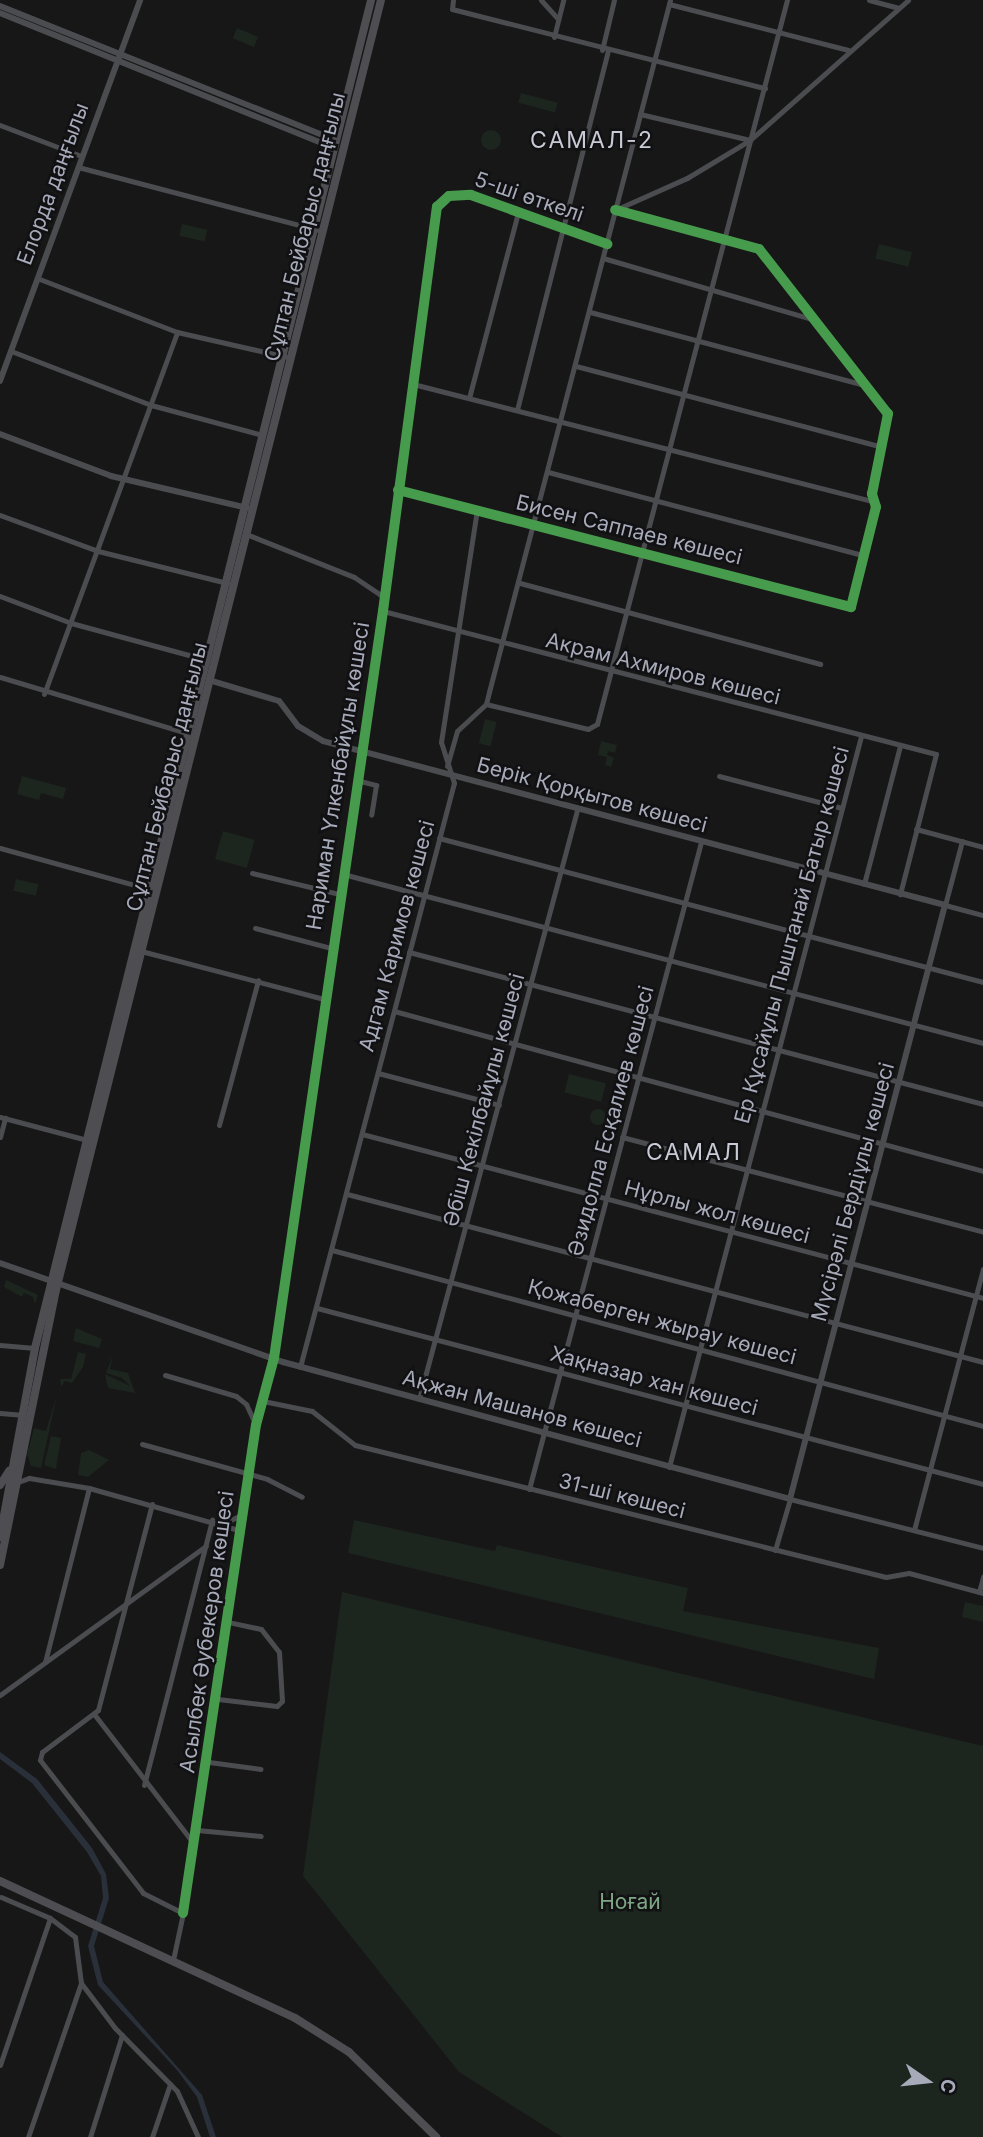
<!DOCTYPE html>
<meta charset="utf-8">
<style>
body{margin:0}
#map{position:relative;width:983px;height:2137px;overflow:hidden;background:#171717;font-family:Inter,sans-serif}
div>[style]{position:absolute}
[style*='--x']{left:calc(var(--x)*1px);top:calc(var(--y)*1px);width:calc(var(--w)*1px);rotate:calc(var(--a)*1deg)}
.green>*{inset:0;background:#1d251f;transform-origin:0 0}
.round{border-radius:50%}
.water>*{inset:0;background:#29303a}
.minor>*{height:5px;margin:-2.5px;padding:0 2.5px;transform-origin:2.5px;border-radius:2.5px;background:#4b4c50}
.tertiary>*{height:6px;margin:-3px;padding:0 3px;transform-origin:3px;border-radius:3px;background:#4b4c50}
.primary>*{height:8px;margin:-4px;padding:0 4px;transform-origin:4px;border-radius:4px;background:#4e4e52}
.cycleway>*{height:10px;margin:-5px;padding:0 5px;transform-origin:5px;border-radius:5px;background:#469c4c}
span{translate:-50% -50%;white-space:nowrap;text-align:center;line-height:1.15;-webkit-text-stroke:5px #111113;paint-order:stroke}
.street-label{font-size:21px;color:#a7aab9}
.park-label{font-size:21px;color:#7da685}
.neighbourhood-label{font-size:23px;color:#c8cad5;letter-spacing:2px}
.north{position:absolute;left:892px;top:2046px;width:70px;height:70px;-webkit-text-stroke:5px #111113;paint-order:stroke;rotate:104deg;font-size:19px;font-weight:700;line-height:28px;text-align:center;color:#a7aab9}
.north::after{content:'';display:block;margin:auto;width:24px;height:32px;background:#a7aab9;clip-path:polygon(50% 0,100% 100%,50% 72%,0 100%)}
</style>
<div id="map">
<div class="green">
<i style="left:237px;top:28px;width:23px;height:11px;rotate:23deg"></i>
<i style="left:521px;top:93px;width:38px;height:10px;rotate:15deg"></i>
<i class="round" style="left:481px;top:130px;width:20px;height:20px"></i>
<i style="left:182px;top:224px;width:26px;height:12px;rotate:13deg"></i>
<i style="left:879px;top:244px;width:34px;height:15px;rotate:14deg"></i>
<i style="left:485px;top:719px;width:12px;height:25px;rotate:14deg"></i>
<i style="clip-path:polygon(601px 741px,617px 745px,615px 753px,608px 751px,607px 755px,614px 758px,611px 767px,605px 765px,607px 757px,598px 755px)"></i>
<i style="clip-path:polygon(22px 776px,66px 788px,63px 799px,41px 793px,39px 800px,17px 794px)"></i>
<i style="left:223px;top:831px;width:33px;height:29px;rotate:16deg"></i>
<i style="left:16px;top:879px;width:23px;height:12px;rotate:13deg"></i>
<i style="left:569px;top:1074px;width:38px;height:19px;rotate:14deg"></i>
<i class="round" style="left:590px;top:1109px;width:16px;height:16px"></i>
<i style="clip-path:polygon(6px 1280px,38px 1295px,35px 1304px,33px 1297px,24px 1293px,22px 1297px,4px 1287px)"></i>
<i style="clip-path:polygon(76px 1328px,102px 1339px,99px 1348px,73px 1341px)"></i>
<i style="clip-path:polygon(78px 1352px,86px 1354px,83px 1367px,72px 1383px,65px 1381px,61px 1387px,60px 1379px,71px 1379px)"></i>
<i style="clip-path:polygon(106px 1354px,112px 1360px,110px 1369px,128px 1373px,135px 1393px,108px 1388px,105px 1374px,130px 1386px,122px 1378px,106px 1373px,111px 1360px)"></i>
<i style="clip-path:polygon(57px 1395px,41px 1468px,31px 1466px,27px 1454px,34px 1428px,46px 1431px)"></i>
<i style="clip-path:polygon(51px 1436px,61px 1438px,56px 1469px,44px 1465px)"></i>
<i style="clip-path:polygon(89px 1450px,109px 1460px,88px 1477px,78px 1475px,81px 1453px)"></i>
<i style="clip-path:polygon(354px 1520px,495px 1551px,497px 1545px,688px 1588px,683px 1611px,879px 1648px,874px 1679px,348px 1553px)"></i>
<i style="clip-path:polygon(342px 1592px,983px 1746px,983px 2137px,562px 2137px,459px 2072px,303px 1876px)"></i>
<i style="clip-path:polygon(965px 1602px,983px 1606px,983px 1622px,962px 1617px)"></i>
</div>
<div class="water">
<i style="clip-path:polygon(0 1752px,37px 1779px,92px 1848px,106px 1874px,109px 1898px,94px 1946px,103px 1982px,202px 2095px,216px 2137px,210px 2137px,197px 2097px,177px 2070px,98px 1985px,88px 1946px,103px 1898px,101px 1876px,87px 1852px,32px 1783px,0 1759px)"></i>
</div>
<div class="minor">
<i style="--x:453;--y:0;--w:9;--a:96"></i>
<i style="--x:452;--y:9;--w:323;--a:14.2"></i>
<i style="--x:541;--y:0;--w:25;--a:48"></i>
<i style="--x:869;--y:0;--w:30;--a:15"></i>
<i style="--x:669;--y:4;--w:185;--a:14.4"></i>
<i style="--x:554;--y:37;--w:38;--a:-76"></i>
<i style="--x:602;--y:50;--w:51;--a:-76.5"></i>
<i style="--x:640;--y:114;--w:113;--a:13.3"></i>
<i style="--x:0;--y:125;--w:87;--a:20.9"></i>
<i style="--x:78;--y:167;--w:252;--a:14.7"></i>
<i style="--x:615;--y:210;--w:79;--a:-24"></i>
<i style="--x:687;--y:178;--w:74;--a:-31.1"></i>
<i style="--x:750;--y:140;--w:211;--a:-41.5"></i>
<i style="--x:603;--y:258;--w:218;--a:16.3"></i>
<i style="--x:37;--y:278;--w:150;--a:21.1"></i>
<i style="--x:177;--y:332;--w:117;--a:12.8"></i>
<i style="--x:590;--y:312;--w:285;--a:14.9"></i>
<i style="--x:11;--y:351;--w:150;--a:21.1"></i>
<i style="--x:151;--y:405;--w:115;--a:15.1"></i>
<i style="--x:576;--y:366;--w:317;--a:14.8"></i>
<i style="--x:413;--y:384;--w:475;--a:14.3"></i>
<i style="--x:469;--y:398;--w:192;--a:-75.2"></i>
<i style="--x:517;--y:410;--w:370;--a:-75.8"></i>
<i style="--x:548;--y:472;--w:326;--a:14.8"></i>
<i style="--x:398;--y:490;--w:468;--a:14.5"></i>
<i style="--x:851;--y:607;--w:103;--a:-76"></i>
<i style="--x:876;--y:507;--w:14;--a:-107"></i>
<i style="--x:872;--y:494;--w:82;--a:-78.7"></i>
<i style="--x:888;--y:414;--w:209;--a:-128"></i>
<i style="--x:759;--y:249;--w:149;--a:-164.8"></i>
<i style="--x:0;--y:515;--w:104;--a:20.2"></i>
<i style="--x:98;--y:551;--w:133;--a:13.9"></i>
<i style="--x:246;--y:534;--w:116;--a:21.7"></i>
<i style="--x:354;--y:577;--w:37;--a:34"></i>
<i style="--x:520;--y:583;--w:311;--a:15.1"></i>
<i style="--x:0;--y:596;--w:76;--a:20.8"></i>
<i style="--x:71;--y:623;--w:141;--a:15.2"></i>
<i style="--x:383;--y:611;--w:571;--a:14.5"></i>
<i style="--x:936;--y:754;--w:145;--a:104.4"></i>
<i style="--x:0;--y:677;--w:198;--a:16.7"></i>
<i style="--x:44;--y:694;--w:386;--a:-69.8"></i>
<i style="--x:486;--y:704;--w:105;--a:13.8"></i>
<i style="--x:588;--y:729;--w:10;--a:-29"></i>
<i style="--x:597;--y:724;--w:749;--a:-75.3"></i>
<i style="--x:447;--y:766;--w:36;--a:-74"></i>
<i style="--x:457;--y:731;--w:40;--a:-43"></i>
<i style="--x:486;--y:704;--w:12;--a:-76"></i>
<i style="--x:489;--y:692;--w:715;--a:-75.34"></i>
<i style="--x:719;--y:776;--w:127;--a:14.6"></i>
<i style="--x:356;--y:780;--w:21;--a:14"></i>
<i style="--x:376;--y:785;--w:30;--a:99"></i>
<i style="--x:916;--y:829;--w:69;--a:15"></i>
<i style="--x:439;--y:838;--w:563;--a:14.83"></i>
<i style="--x:962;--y:841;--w:66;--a:104.9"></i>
<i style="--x:945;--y:905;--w:39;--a:15"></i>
<i style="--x:0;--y:848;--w:158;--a:15.4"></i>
<i style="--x:252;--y:873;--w:89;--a:13.6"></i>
<i style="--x:343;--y:874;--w:662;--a:14.79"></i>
<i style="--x:864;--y:884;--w:143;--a:-75.4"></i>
<i style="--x:255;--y:928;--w:79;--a:14.7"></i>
<i style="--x:141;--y:951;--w:189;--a:14.7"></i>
<i style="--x:409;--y:952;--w:594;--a:14.83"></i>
<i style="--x:394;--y:1011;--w:610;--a:15.2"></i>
<i style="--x:378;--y:1073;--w:125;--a:14.8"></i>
<i style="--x:0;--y:1117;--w:90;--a:14.8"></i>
<i style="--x:219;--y:1125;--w:150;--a:-74.9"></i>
<i style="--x:362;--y:1134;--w:642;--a:14.79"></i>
<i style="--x:0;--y:1137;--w:20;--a:-75"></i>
<i style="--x:622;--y:1137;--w:373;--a:14.7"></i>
<i style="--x:347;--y:1194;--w:658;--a:14.8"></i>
<i style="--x:332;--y:1250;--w:674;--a:15.13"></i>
<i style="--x:317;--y:1308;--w:689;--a:14.8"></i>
<i style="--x:0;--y:1345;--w:35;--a:5"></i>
<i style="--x:300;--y:1367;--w:604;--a:-75.23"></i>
<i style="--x:454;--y:783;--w:43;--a:-107.6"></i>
<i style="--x:441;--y:742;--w:235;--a:-81.2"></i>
<i style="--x:165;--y:1375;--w:74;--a:16.5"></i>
<i style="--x:236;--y:1396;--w:13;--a:39"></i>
<i style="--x:246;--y:1404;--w:23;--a:65"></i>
<i style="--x:419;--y:1399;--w:610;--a:-74.98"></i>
<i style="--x:263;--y:1401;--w:50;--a:11.5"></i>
<i style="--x:312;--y:1411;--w:55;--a:38.3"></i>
<i style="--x:355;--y:1445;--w:547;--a:13.96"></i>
<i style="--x:886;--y:1577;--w:23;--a:-10"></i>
<i style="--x:909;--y:1573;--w:77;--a:15.1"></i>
<i style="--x:0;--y:1413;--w:21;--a:5"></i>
<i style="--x:142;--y:1444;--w:130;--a:15.6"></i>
<i style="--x:267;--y:1479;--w:39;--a:27"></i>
<i style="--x:669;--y:1467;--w:756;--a:-75.28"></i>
<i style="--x:18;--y:1482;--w:12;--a:-20"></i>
<i style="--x:29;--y:1478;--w:61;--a:9.5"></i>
<i style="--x:89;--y:1488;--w:159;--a:15.7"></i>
<i style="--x:529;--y:1489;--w:669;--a:-75.11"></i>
<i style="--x:152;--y:1504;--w:213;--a:104.7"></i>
<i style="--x:98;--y:1710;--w:70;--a:143.1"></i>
<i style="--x:42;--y:1752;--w:8;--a:104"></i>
<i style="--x:40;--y:1760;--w:168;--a:52.2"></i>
<i style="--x:143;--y:1893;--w:45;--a:26.6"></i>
<i style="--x:183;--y:1913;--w:48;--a:102"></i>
<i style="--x:226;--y:1522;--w:20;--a:-24"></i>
<i style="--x:914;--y:1530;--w:270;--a:-75.2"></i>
<i style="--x:775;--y:1550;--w:53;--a:-73.6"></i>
<i style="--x:790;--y:1499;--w:199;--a:14.2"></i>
<i style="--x:979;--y:1592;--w:16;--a:-75"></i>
<i style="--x:45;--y:1662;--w:179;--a:-75.8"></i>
<i style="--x:0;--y:1695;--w:254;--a:-35.9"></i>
<i style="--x:218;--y:1699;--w:59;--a:6.8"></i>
<i style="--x:277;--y:1706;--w:7;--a:-45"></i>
<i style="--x:282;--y:1701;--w:49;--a:-93.5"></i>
<i style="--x:279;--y:1652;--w:29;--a:-128"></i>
<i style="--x:261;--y:1629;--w:33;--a:-168"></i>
<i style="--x:94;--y:1714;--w:165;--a:52.4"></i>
<i style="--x:209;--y:1762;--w:52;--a:7.7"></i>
<i style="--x:144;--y:1785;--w:274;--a:-75.6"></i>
<i style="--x:197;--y:1830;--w:64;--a:5.4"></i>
<i style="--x:1;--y:1897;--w:53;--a:23.2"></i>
<i style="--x:50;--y:1918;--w:31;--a:37"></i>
<i style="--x:75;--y:1937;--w:46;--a:82.6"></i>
<i style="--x:81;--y:1983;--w:56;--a:52.9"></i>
<i style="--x:115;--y:2028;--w:88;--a:45.5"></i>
<i style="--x:177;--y:2091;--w:51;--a:65.5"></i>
<i style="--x:183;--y:1913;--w:493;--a:-81.5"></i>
<i style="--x:256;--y:1425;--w:69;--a:-75"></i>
<i style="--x:274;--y:1358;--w:755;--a:-81.7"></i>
<i style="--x:383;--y:611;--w:408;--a:-82.4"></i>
<i style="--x:437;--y:207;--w:16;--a:-43"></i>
<i style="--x:449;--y:196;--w:22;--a:-3"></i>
<i style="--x:471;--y:195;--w:145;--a:19.8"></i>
<i style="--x:0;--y:2065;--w:155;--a:-71.2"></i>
<i style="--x:28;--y:2137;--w:163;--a:-71"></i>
<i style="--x:90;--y:2137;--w:107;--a:-72.6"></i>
<i style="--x:152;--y:2137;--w:56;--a:-71.2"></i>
</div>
<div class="tertiary">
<i style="--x:0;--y:6;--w:350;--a:21.8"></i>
<i style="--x:325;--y:136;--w:17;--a:-33"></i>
<i style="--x:0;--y:13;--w:347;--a:22"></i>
<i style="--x:322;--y:143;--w:17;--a:62"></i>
<i style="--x:0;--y:381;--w:406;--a:-69.8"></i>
<i style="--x:0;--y:434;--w:119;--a:20.7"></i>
<i style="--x:111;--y:476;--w:140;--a:13.2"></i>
<i style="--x:0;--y:1263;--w:300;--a:19.3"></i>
<i style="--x:283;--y:1362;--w:525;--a:15.12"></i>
<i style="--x:790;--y:1499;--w:614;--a:-75.38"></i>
<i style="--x:945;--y:905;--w:643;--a:-165.23"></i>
<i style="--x:323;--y:741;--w:29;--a:-149"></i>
<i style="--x:298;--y:726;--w:31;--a:-127"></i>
<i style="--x:279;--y:701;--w:73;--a:-163.3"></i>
</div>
<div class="primary">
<i style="--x:0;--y:1485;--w:17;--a:-57"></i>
<i style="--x:0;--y:1537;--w:192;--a:-79.5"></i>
<i style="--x:35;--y:1348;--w:1389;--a:-76"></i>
<i style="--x:0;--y:1565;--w:277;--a:-78.5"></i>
<i style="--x:55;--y:1294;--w:1334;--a:-75.86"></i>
<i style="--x:0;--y:1881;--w:325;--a:24.9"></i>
<i style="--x:295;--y:2018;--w:64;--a:32.2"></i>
<i style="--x:349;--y:2052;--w:122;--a:44.3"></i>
</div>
<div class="cycleway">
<i style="--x:398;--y:490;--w:468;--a:14.5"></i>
<i style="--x:851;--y:607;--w:103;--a:-76"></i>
<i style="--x:876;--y:507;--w:14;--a:-107"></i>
<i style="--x:872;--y:494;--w:82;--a:-78.7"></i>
<i style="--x:888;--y:414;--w:209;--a:-128"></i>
<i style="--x:759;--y:249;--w:149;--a:-164.8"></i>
<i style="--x:183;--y:1913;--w:493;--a:-81.5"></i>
<i style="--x:256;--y:1425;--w:69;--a:-75"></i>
<i style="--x:274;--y:1358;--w:755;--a:-81.7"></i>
<i style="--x:383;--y:611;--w:408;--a:-82.4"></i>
<i style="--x:437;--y:207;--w:16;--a:-43"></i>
<i style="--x:449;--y:196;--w:22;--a:-3"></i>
<i style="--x:471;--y:195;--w:145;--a:19.8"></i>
</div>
<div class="street-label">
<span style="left:53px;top:184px;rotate:-70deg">Елорда даңғылы</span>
<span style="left:529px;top:197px;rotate:19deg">5-ші өткелі</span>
<span style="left:305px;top:227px;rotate:-76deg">Сұлтан Бейбарыс даңғылы</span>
<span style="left:629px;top:530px;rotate:14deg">Бисен Саппаев көшесі</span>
<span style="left:663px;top:669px;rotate:14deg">Акрам Ахмиров көшесі</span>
<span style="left:338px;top:776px;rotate:-81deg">Нариман Үлкенбайұлы көшесі</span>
<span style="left:167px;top:777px;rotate:-76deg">Сұлтан Бейбарыс даңғылы</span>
<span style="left:592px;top:795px;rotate:15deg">Берік Қорқытов көшесі</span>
<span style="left:792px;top:935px;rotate:-75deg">Ер Құсайұлы Пыштанай Батыр көшесі</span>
<span style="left:397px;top:936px;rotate:-75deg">Адгам Каримов көшесі</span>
<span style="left:484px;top:1100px;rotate:-75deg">Әбіш Кекілбайұлы көшесі</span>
<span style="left:611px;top:1121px;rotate:-75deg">Әзидолла Есқалиев көшесі</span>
<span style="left:853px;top:1192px;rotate:-75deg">Мүсірәлі Бердіұлы көшесі</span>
<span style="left:717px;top:1212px;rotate:15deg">Нұрлы жол көшесі</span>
<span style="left:662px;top:1322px;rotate:15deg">Қожаберген жырау көшесі</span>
<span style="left:654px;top:1381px;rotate:15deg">Хақназар хан көшесі</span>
<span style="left:522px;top:1409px;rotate:15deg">Ақжан Машанов көшесі</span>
<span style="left:622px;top:1496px;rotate:14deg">31-ші көшесі</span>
<span style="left:207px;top:1632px;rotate:-82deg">Асылбек Әубекеров көшесі</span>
</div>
<div class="park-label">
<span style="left:630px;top:1902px">Ноғай</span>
</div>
<div class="neighbourhood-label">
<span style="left:592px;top:140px">САМАЛ-2</span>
<span style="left:694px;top:1152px">САМАЛ</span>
</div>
<div class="north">С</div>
</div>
